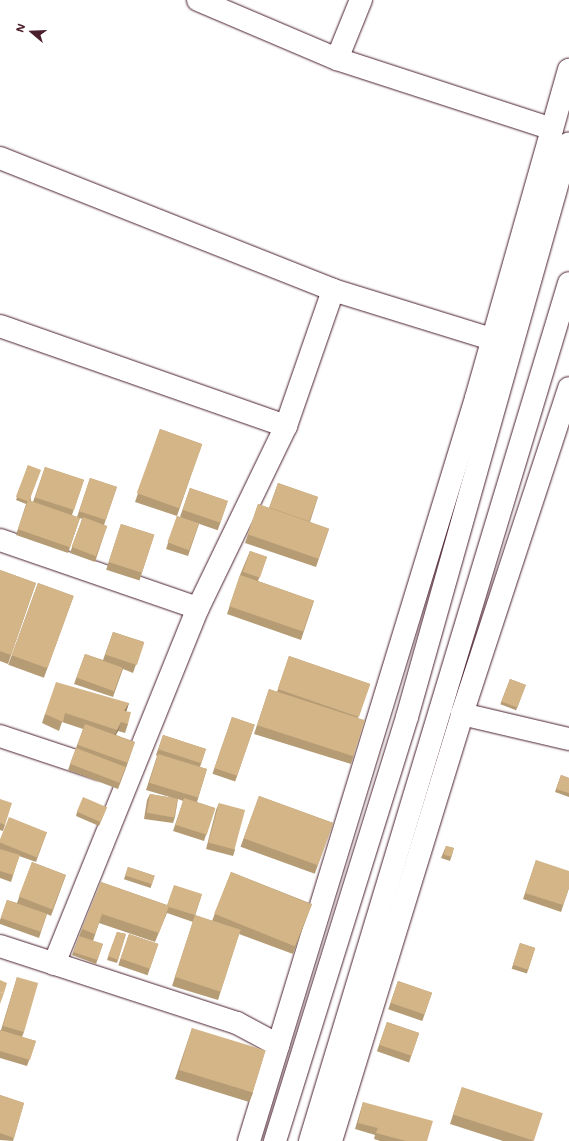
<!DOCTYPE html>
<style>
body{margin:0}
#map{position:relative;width:569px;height:1141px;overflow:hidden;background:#fff;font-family:Mali,sans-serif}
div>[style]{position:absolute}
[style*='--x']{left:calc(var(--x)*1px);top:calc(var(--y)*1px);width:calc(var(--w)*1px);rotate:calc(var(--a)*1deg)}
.roads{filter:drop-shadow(0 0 1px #4a1f2b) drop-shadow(0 0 1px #4a1f2b)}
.minor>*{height:22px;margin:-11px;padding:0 11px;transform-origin:11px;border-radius:11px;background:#fff}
.wall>*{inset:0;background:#b69c75;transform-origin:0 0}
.shaded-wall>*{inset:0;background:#947f5f}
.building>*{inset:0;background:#d4b588;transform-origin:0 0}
span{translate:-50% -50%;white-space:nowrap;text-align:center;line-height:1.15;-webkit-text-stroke:3.5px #fff;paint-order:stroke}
.north{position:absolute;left:12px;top:12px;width:40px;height:40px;-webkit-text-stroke:3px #fff;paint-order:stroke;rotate:289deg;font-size:11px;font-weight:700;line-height:16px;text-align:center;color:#4a1f2b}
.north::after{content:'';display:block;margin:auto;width:14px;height:18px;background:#4a1f2b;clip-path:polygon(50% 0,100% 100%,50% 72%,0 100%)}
</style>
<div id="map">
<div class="roads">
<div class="minor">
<i style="--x:198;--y:0;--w:151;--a:23"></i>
<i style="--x:337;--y:59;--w:226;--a:18"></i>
<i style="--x:337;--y:59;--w:64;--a:-67.9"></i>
<i style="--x:0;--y:158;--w:358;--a:21.6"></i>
<i style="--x:333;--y:290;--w:165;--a:17.2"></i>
<i style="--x:0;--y:326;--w:303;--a:19.3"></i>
<i style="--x:0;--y:540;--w:209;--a:19"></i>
<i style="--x:462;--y:714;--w:110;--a:13.2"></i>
<i style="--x:0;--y:736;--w:104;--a:18.4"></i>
<i style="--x:0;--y:946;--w:249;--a:18"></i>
<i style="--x:237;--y:1023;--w:47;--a:28.2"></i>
<i style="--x:54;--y:964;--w:384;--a:-68"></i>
<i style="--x:198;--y:608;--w:202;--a:-64.2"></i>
<i style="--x:286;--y:426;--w:144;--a:-70.9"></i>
<i style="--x:249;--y:1141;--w:777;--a:-73.01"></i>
<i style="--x:476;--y:398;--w:341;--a:-74.2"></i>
<i style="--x:275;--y:1141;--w:444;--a:-72.7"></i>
<i style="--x:407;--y:717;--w:596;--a:-74.24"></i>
<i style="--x:310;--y:1141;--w:896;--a:-73.2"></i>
<i style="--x:331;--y:1141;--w:447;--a:-72.9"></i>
<i style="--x:462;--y:714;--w:343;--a:-71.8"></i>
</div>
</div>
<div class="wall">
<i style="clip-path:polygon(160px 429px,202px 444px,177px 516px,199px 524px,188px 556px,166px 549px,177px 516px,135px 502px)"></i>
<i style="clip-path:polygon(28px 465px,31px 501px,33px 502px,45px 467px,84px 480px,72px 515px,77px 517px,90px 478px,117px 487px,104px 525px,107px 526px,95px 562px,70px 553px,82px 519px,80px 518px,68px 553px,16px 535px,26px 504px,16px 500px)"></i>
<i style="clip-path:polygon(278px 483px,318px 497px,310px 522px,329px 529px,316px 567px,245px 543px,258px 504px,269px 508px)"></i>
<i style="left:190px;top:488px;width:40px;height:31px;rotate:19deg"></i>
<i style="left:121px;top:524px;width:35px;height:48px;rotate:18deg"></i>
<i style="clip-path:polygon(250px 551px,267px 557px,258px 581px,314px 601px,301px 640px,227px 614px,240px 575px,255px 580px,240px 575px)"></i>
<i style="clip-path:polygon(0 570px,36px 583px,8px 664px,0 661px)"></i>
<i style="left:38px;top:583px;width:38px;height:87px;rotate:20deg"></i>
<i style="clip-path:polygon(113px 632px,144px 642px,133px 673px,123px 669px,113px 697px,74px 684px,85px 654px,103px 660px)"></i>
<i style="clip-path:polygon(289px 656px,370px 684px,358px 718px,354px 755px,351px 764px,254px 734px,269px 689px,277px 692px)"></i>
<i style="left:510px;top:679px;width:17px;height:27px;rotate:21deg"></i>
<i style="clip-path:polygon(129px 703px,126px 712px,128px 724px,125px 733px,118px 731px,116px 735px,135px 742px,126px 768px,118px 789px,68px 770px,83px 729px,62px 722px,59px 731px,42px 723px,45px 714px)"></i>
<i style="left:232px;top:717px;width:24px;height:60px;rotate:19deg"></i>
<i style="clip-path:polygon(163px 735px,206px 749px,200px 767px,207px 769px,197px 802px,215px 808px,204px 841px,173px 831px,183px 801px,178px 799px,175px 817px,173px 823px,144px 819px,147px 800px,150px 794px,173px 798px,146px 790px,157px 756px,156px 755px)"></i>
<i style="clip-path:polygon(561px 775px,569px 778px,569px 797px,555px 792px)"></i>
<i style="left:259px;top:796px;width:79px;height:54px;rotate:20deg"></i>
<i style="clip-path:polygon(0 799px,5px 825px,3px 831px,0 830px)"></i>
<i style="clip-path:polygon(219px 803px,235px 850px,233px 856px,206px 849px,216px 810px)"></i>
<i style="clip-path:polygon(107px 807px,99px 826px,76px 816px,77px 812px)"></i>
<i style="clip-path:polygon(47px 832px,36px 862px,19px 856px,11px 882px,0 878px,0 849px,10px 852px,0 849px,0 841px)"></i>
<i style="clip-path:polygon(446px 846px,454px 848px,450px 861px,441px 858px)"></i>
<i style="clip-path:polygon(536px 860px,569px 888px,561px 912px,523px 899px)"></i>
<i style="clip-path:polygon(32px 862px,66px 875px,51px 916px,47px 914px,39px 938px,0 924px,0 920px,7px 900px,17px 903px)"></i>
<i style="left:128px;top:867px;width:28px;height:13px;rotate:18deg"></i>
<i style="clip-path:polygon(231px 872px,312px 904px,293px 954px,239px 934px,218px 1000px,172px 986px,195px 915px,212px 921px)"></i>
<i style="clip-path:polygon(101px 882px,167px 905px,202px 894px,193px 922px,167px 913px,155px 942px,99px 923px,93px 941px,103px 944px,96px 964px,72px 955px,79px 936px)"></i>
<i style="clip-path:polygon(117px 932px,126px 934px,117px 963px,107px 960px)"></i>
<i style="left:129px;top:934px;width:31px;height:33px;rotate:19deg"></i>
<i style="left:520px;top:943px;width:16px;height:27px;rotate:18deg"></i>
<i style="clip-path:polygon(17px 977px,24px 1032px,22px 1037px,36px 1041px,27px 1066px,0 1058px,0 1030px,1px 1030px)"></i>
<i style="left:398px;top:981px;width:36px;height:30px;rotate:19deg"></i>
<i style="left:387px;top:1022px;width:34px;height:31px;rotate:19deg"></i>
<i style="clip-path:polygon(192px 1028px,253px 1093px,249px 1102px,175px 1079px)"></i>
<i style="clip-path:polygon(462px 1087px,534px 1141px,503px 1141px,450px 1124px)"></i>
<i style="clip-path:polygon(0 1095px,24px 1103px,13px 1141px,0 1140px)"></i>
<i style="clip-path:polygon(363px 1102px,427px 1141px,380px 1141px,374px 1139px,375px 1135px,355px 1129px)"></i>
</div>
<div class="shaded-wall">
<i style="clip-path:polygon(129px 703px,126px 712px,124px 711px)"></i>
<i style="clip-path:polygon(121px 722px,118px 731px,113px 739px,117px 730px)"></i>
</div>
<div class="building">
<i style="left:160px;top:429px;width:45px;height:68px;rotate:20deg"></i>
<i style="left:28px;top:465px;width:14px;height:34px;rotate:21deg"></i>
<i style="left:45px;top:467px;width:41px;height:32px;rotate:18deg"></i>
<i style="left:90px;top:478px;width:28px;height:35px;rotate:18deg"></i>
<i style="left:278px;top:483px;width:42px;height:26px;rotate:19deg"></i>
<i style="left:190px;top:488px;width:40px;height:23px;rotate:19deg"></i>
<i style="left:28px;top:500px;width:55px;height:31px;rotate:19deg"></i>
<i style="left:258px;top:504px;width:75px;height:32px;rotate:19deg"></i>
<i style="left:177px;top:516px;width:23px;height:28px;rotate:20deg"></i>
<i style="left:83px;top:517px;width:26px;height:32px;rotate:21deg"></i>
<i style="left:121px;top:524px;width:35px;height:40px;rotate:18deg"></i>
<i style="left:250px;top:551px;width:18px;height:22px;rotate:19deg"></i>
<i style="clip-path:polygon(0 570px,36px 583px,11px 655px,0 651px)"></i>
<i style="left:240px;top:575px;width:78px;height:33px;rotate:19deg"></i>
<i style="left:38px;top:583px;width:38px;height:77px;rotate:20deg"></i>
<i style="left:113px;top:632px;width:33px;height:24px;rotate:18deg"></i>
<i style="left:85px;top:654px;width:40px;height:25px;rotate:20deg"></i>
<i style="left:289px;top:656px;width:86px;height:35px;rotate:19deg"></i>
<i style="left:510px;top:679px;width:17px;height:24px;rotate:21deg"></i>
<i style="clip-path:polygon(56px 682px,129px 703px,124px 711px,131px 712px,128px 724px,121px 722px,117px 730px,65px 713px,63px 722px,45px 714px)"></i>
<i style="left:269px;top:689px;width:101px;height:38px;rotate:18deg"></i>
<i style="left:232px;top:717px;width:24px;height:54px;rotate:19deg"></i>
<i style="left:85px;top:724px;width:53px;height:22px;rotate:20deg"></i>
<i style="left:163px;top:735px;width:45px;height:15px;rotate:18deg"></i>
<i style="left:76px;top:748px;width:53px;height:17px;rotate:21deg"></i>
<i style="left:158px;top:754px;width:51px;height:30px;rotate:17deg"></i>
<i style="clip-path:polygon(561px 775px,569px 778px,569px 793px,556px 789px)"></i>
<i style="left:150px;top:794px;width:28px;height:19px;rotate:10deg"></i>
<i style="left:259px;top:796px;width:79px;height:45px;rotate:20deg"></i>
<i style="left:83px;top:797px;width:26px;height:16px;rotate:23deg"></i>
<i style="left:184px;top:798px;width:33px;height:28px;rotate:18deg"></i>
<i style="clip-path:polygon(0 799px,12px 803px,5px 825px,0 823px)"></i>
<i style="left:219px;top:803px;width:27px;height:41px;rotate:15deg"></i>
<i style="left:9px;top:817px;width:41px;height:27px;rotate:22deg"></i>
<i style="left:446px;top:846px;width:8px;height:9px;rotate:14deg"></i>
<i style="clip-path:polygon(0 849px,20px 855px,13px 875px,0 871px)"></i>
<i style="clip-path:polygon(536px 860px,569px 871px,569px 888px,563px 905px,525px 893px)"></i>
<i style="left:32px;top:862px;width:36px;height:37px;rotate:21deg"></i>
<i style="left:128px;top:867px;width:28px;height:9px;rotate:18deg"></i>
<i style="left:231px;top:872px;width:87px;height:45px;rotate:22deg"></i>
<i style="clip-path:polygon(101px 882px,169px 906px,159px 933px,102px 914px,95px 934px,82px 929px)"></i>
<i style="clip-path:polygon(174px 885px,202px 894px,195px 915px,169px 907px,169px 906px,167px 905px)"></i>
<i style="left:7px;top:900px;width:42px;height:19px;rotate:19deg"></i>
<i style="left:195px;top:915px;width:48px;height:65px;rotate:18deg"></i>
<i style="clip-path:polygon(117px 932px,126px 934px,118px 960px,108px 956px)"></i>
<i style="left:129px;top:934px;width:31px;height:26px;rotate:19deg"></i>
<i style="left:79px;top:936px;width:25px;height:17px;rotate:18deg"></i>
<i style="left:520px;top:943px;width:16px;height:23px;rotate:18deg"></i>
<i style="left:17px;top:977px;width:22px;height:51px;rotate:16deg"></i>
<i style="clip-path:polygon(0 980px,7px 983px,4px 993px,0 992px)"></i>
<i style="left:398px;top:981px;width:36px;height:23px;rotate:19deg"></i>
<i style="clip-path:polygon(0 992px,4px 993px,0 1004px)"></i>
<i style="left:387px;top:1022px;width:34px;height:24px;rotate:19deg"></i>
<i style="left:192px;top:1028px;width:77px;height:44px;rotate:17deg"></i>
<i style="clip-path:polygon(0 1030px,36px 1041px,30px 1060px,0 1051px)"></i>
<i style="left:462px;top:1087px;width:85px;height:29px;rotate:18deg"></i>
<i style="clip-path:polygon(0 1095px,24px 1103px,14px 1138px,0 1133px)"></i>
<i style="clip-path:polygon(363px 1102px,433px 1121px,427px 1141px,406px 1141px,376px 1133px,378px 1128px,358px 1123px)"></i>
</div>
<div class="north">N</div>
</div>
